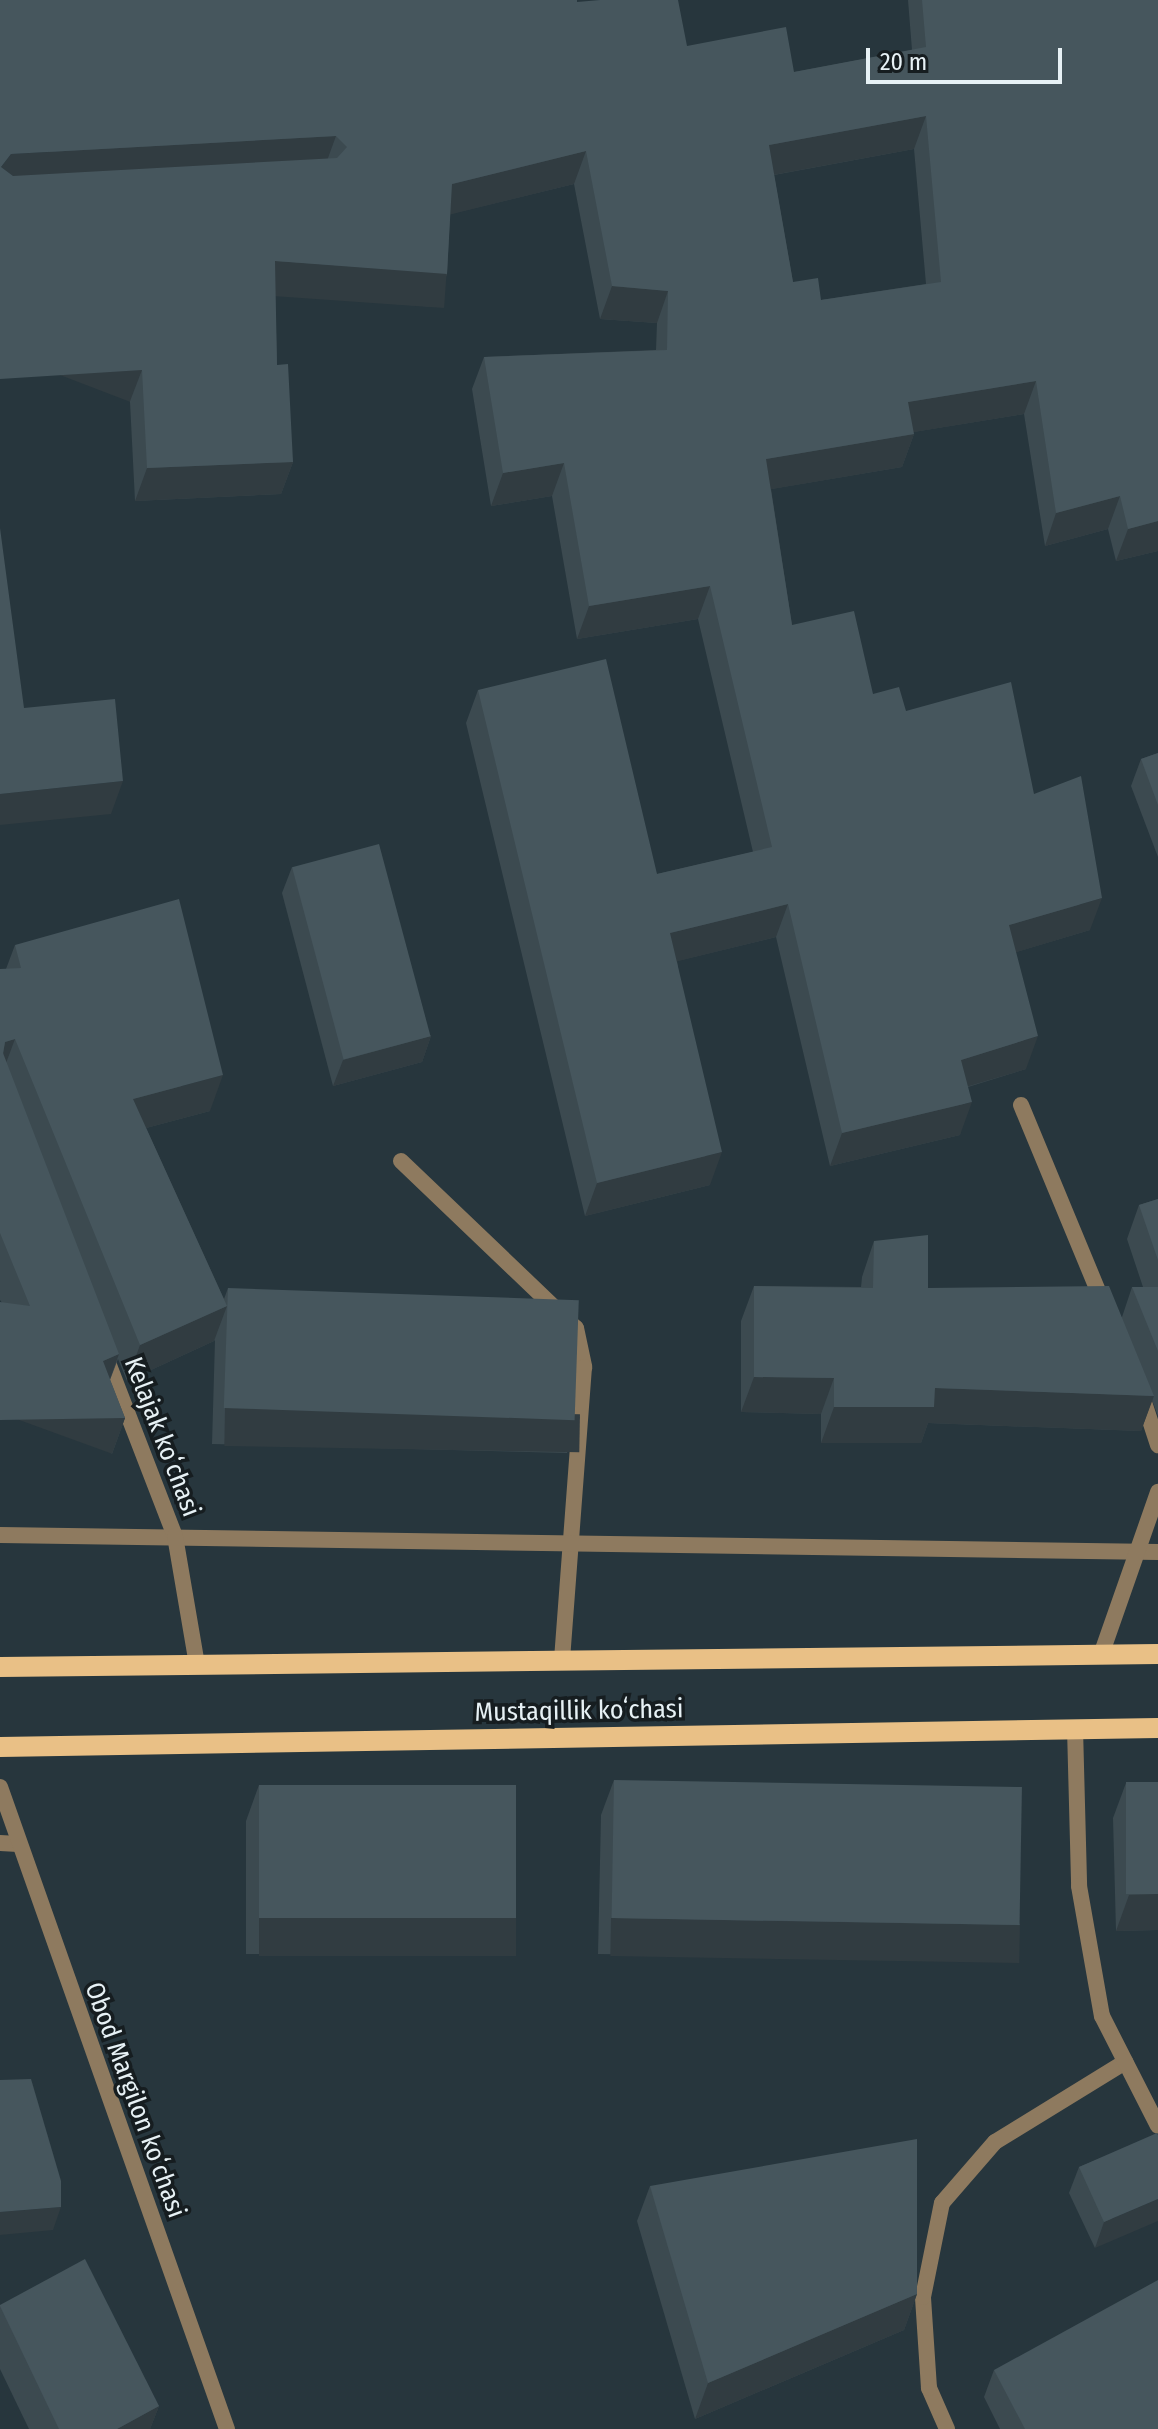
<!DOCTYPE html>
<meta charset="utf-8">
<style>
body{margin:0}
#map{position:relative;width:1158px;height:2429px;overflow:hidden;background:#27363d;font-family:"Fira Sans Condensed",sans-serif}
div>[style]{position:absolute}
[style*='--x']{left:calc(var(--x)*1px);top:calc(var(--y)*1px);width:calc(var(--w)*1px);rotate:calc(var(--a)*1deg)}
.service>*{height:16px;margin:-8px;padding:0 8px;transform-origin:8px;border-radius:8px;background:#8e7a5f}
.minor>*{height:16px;margin:-8px;padding:0 8px;transform-origin:8px;border-radius:8px;background:#8e7a5f}
.primary>*{height:20px;margin:-10px;padding:0 10px;transform-origin:10px;border-radius:10px;background:#e9c086}
.wall>*{inset:0;background:#3c4a50}
.shaded-wall>*{inset:0;background:#313c41;transform-origin:0 0}
.building>*{inset:0;background:#46565d;transform-origin:0 0}
span{translate:-50% -50%;white-space:nowrap;text-align:center;line-height:1.15;-webkit-text-stroke:7px #161d20;paint-order:stroke}
.street-label{font-size:26px;color:#e7f1f5}
.scale{position:absolute;left:866px;top:48px;width:196px;height:36px;box-sizing:border-box;border:4px solid #e7f1f5;border-top:0;padding-left:10px;font-size:24px;line-height:28px;white-space:nowrap;color:#e7f1f5;-webkit-text-stroke:6px #161d20;paint-order:stroke}
</style>
<div id="map">
<div class="service">
<i style="--x:1021;--y:1105;--w:217;--a:67.5"></i>
<i style="--x:401;--y:1161;--w:242;--a:43.7"></i>
<i style="--x:576;--y:1328;--w:40;--a:78"></i>
<i style="--x:584;--y:1367;--w:295;--a:94.3"></i>
<i style="--x:1141;--y:1393;--w:55;--a:71.9"></i>
<i style="--x:0;--y:1535;--w:1158;--a:0.84"></i>
<i style="--x:1101;--y:1655;--w:173;--a:-70.7"></i>
<i style="--x:0;--y:1843;--w:18;--a:3"></i>
<i style="--x:947;--y:2429;--w:45;--a:-113.7"></i>
<i style="--x:929;--y:2388;--w:91;--a:-93.8"></i>
<i style="--x:923;--y:2297;--w:96;--a:-78.6"></i>
<i style="--x:942;--y:2203;--w:81;--a:-49"></i>
<i style="--x:995;--y:2142;--w:153;--a:-31.6"></i>
</div>
<div class="minor">
<i style="--x:105;--y:1355;--w:194;--a:68.9"></i>
<i style="--x:175;--y:1536;--w:131;--a:80.3"></i>
<i style="--x:1075;--y:1728;--w:158;--a:88.5"></i>
<i style="--x:1079;--y:1886;--w:132;--a:80"></i>
<i style="--x:1102;--y:2016;--w:123;--a:63"></i>
<i style="--x:0;--y:1787;--w:681;--a:70.53"></i>
</div>
<div class="primary">
<i style="--x:0;--y:1667;--w:1158;--a:-0.64"></i>
<i style="--x:0;--y:1747;--w:1158;--a:-0.94"></i>
</div>
<div class="wall">
<i style="clip-path:polygon(evenodd,0 0,577px 2px,687px 46px,794px 72px,912px 50px,908px 0,1158px 0,1158px 551px,1116px 561px,1108px 529px,1045px 546px,1024px 414px,913px 432px,914px 434px,902px 467px,771px 489px,792px 625px,873px 694px,906px 711px,1034px 794px,1090px 930px,1016px 952px,1026px 1069px,968px 1087px,960px 1135px,830px 1166px,776px 937px,677px 961px,710px 1185px,585px 1216px,466px 723px,478px 690px,657px 874px,753px 852px,698px 619px,577px 639px,552px 496px,491px 506px,472px 389px,484px 357px,656px 350px,657px 323px,600px 319px,574px 184px,450px 214px,447px 274px,435px 307px,275px 295px,277px 365px,293px 462px,281px 494px,135px 501px,130px 402px,0 0,914px 149px,926px 284px,821px 300px,793px 282px,774px 175px,914px 149px)"></i>
<i style="clip-path:polygon(1158px 753px,1158px 857px,1131px 786px,1141px 759px)"></i>
<i style="clip-path:polygon(292px 867px,431px 1036px,422px 1062px,333px 1086px,282px 893px)"></i>
<i style="clip-path:polygon(15px 945px,210px 1111px,146px 1128px,224px 1299px,228px 1288px,580px 1417px,567px 1453px,212px 1444px,215px 1340px,214px 1341px,127px 1381px,118px 1359px,110px 1380px,125px 1418px,112px 1454px,0 1300px,0 969px,6px 969px)"></i>
<i style="clip-path:polygon(1158px 1199px,1158px 1416px,1152px 1400px,1141px 1431px,928px 1423px,921px 1443px,821px 1443px,821px 1414px,741px 1412px,741px 1321px,754px 1286px,861px 1287px,862px 1277px,874px 1241px,928px 1288px,1122px 1317px,1132px 1287px,1143px 1287px,1127px 1239px,1139px 1205px)"></i>
<i style="clip-path:polygon(614px 1780px,1020px 1924px,1007px 1960px,598px 1954px,601px 1815px)"></i>
<i style="clip-path:polygon(1158px 1782px,1158px 1930px,1116px 1931px,1113px 1818px,1126px 1783px)"></i>
<i style="clip-path:polygon(259px 1785px,503px 1954px,246px 1954px,246px 1821px)"></i>
<i style="clip-path:polygon(1158px 2135px,1095px 2248px,1069px 2193px,1079px 2167px)"></i>
<i style="clip-path:polygon(650px 2186px,917px 2294px,904px 2330px,695px 2419px,637px 2221px)"></i>
<i style="clip-path:polygon(0 2305px,159px 2406px,150px 2429px,29px 2429px,0 2369px)"></i>
<i style="clip-path:polygon(994px 2370px,1158px 2429px,1000px 2429px,984px 2397px)"></i>
</div>
<div class="shaded-wall">
<i style="clip-path:polygon(926px 116px,914px 149px,757px 178px,769px 145px)"></i>
<i style="clip-path:polygon(336px 136px,324px 169px,0 187px,1px 167px,11px 154px)"></i>
<i style="clip-path:polygon(586px 151px,574px 184px,440px 217px,452px 184px)"></i>
<i style="left:275px;top:261px;width:172px;height:35px;rotate:4deg"></i>
<i style="clip-path:polygon(612px 286px,668px 291px,657px 323px,600px 319px)"></i>
<i style="left:142px;top:370px;width:34px;height:142px;rotate:111deg"></i>
<i style="clip-path:polygon(1036px 381px,1024px 414px,896px 435px,908px 402px)"></i>
<i style="clip-path:polygon(914px 434px,902px 467px,754px 492px,766px 459px)"></i>
<i style="clip-path:polygon(293px 462px,281px 494px,135px 501px,147px 468px)"></i>
<i style="clip-path:polygon(564px 463px,552px 496px,491px 506px,503px 473px)"></i>
<i style="clip-path:polygon(1120px 496px,1108px 529px,1045px 546px,1056px 513px)"></i>
<i style="clip-path:polygon(1158px 521px,1158px 551px,1116px 561px,1128px 529px)"></i>
<i style="clip-path:polygon(710px 586px,698px 619px,577px 639px,589px 606px)"></i>
<i style="clip-path:polygon(123px 781px,111px 814px,0 825px,0 794px)"></i>
<i style="clip-path:polygon(1102px 898px,1090px 930px,997px 958px,1009px 925px)"></i>
<i style="clip-path:polygon(788px 904px,776px 937px,658px 966px,670px 933px)"></i>
<i style="clip-path:polygon(431px 1036px,422px 1062px,333px 1086px,343px 1060px)"></i>
<i style="clip-path:polygon(1038px 1036px,1026px 1069px,949px 1092px,961px 1060px)"></i>
<i style="clip-path:polygon(15px 1039px,2px 1074px,0 1075px,5px 1042px)"></i>
<i style="clip-path:polygon(223px 1075px,210px 1111px,120px 1135px,133px 1099px)"></i>
<i style="clip-path:polygon(972px 1102px,960px 1135px,830px 1166px,842px 1133px)"></i>
<i style="clip-path:polygon(722px 1152px,710px 1185px,585px 1216px,597px 1183px)"></i>
<i style="clip-path:polygon(227px 1306px,214px 1341px,127px 1381px,140px 1345px)"></i>
<i style="clip-path:polygon(119px 1354px,106px 1390px,103px 1361px)"></i>
<i style="clip-path:polygon(754px 1377px,834px 1378px,821px 1414px,741px 1412px)"></i>
<i style="clip-path:polygon(935px 1388px,1154px 1396px,1141px 1431px,928px 1423px,921px 1443px,821px 1443px,834px 1407px)"></i>
<i style="left:225px;top:1408px;width:355px;height:38px;rotate:1deg"></i>
<i style="left:125px;top:1418px;width:38px;height:125px;rotate:110deg"></i>
<i style="clip-path:polygon(1158px 1894px,1158px 1930px,1116px 1931px,1129px 1895px)"></i>
<i style="left:259px;top:1918px;width:257px;height:38px"></i>
<i style="left:611px;top:1918px;width:409px;height:38px;rotate:1deg"></i>
<i style="clip-path:polygon(1158px 2199px,1158px 2221px,1095px 2248px,1104px 2222px)"></i>
<i style="clip-path:polygon(61px 2207px,53px 2230px,0 2235px,0 2212px)"></i>
<i style="clip-path:polygon(917px 2294px,904px 2330px,695px 2419px,708px 2383px)"></i>
<i style="clip-path:polygon(159px 2406px,150px 2429px,117px 2429px)"></i>
</div>
<div class="building">
<i style="clip-path:polygon(evenodd,0 0,577px 0,577px 2px,600px 0,678px 0,687px 46px,786px 27px,794px 72px,926px 47px,922px 0,1158px 0,1158px 521px,1128px 529px,1120px 496px,1056px 513px,1036px 381px,908px 402px,914px 434px,766px 459px,792px 625px,854px 611px,873px 694px,899px 687px,906px 711px,1011px 682px,1034px 794px,1081px 776px,1102px 898px,1009px 925px,1038px 1036px,961px 1060px,972px 1102px,842px 1133px,788px 904px,670px 933px,722px 1152px,597px 1183px,478px 690px,606px 659px,657px 874px,772px 847px,710px 586px,589px 606px,564px 463px,503px 473px,484px 357px,667px 350px,668px 291px,612px 286px,586px 151px,452px 184px,447px 274px,275px 261px,277px 365px,288px 364px,293px 462px,147px 468px,142px 370px,0 379px,0 0,926px 116px,941px 282px,821px 300px,818px 278px,793px 282px,769px 145px,926px 116px,0 0,336px 136px,347px 147px,337px 158px,13px 176px,1px 167px,11px 154px,336px 136px)"></i>
<i style="clip-path:polygon(0 528px,24px 708px,115px 699px,123px 781px,0 794px)"></i>
<i style="clip-path:polygon(1158px 753px,1158px 805px,1141px 759px)"></i>
<i style="left:379px;top:844px;width:199px;height:90px;rotate:75deg"></i>
<i style="clip-path:polygon(179px 899px,223px 1075px,133px 1099px,227px 1306px,140px 1345px,15px 1039px,5px 1042px,3px 1053px,119px 1354px,103px 1361px,125px 1418px,0 1420px,0 1302px,30px 1306px,0 1233px,0 969px,21px 968px,15px 945px)"></i>
<i style="clip-path:polygon(1158px 1199px,1158px 1260px,1139px 1205px)"></i>
<i style="clip-path:polygon(928px 1235px,928px 1288px,1109px 1286px,1154px 1396px,935px 1388px,934px 1407px,834px 1407px,834px 1378px,754px 1377px,754px 1286px,873px 1288px,874px 1241px)"></i>
<i style="clip-path:polygon(1132px 1287px,1158px 1287px,1158px 1351px)"></i>
<i style="left:228px;top:1288px;width:351px;height:120px;rotate:2deg"></i>
<i style="left:614px;top:1780px;width:408px;height:138px;rotate:1deg"></i>
<i style="left:1158px;top:1782px;width:112px;height:32px;rotate:90deg"></i>
<i style="left:259px;top:1785px;width:257px;height:133px"></i>
<i style="clip-path:polygon(31px 2079px,61px 2181px,61px 2207px,0 2212px,0 2080px)"></i>
<i style="clip-path:polygon(1157px 2133px,1158px 2135px,1158px 2199px,1104px 2222px,1079px 2167px)"></i>
<i style="clip-path:polygon(917px 2139px,917px 2294px,708px 2383px,650px 2186px)"></i>
<i style="clip-path:polygon(85px 2259px,159px 2406px,117px 2429px,59px 2429px,0 2306px,0 2305px)"></i>
<i style="clip-path:polygon(1158px 2280px,1158px 2429px,1025px 2429px,994px 2370px)"></i>
</div>
<div class="street-label">
<span style="left:162px;top:1437px;rotate:69deg">Kelajak koʻchasi</span>
<span style="left:579px;top:1711px;rotate:-1deg">Mustaqillik koʻchasi</span>
<span style="left:135px;top:2100px;rotate:70deg">Obod Margilon koʻchasi</span>
</div>
<div class="scale">20 m</div>
</div>
